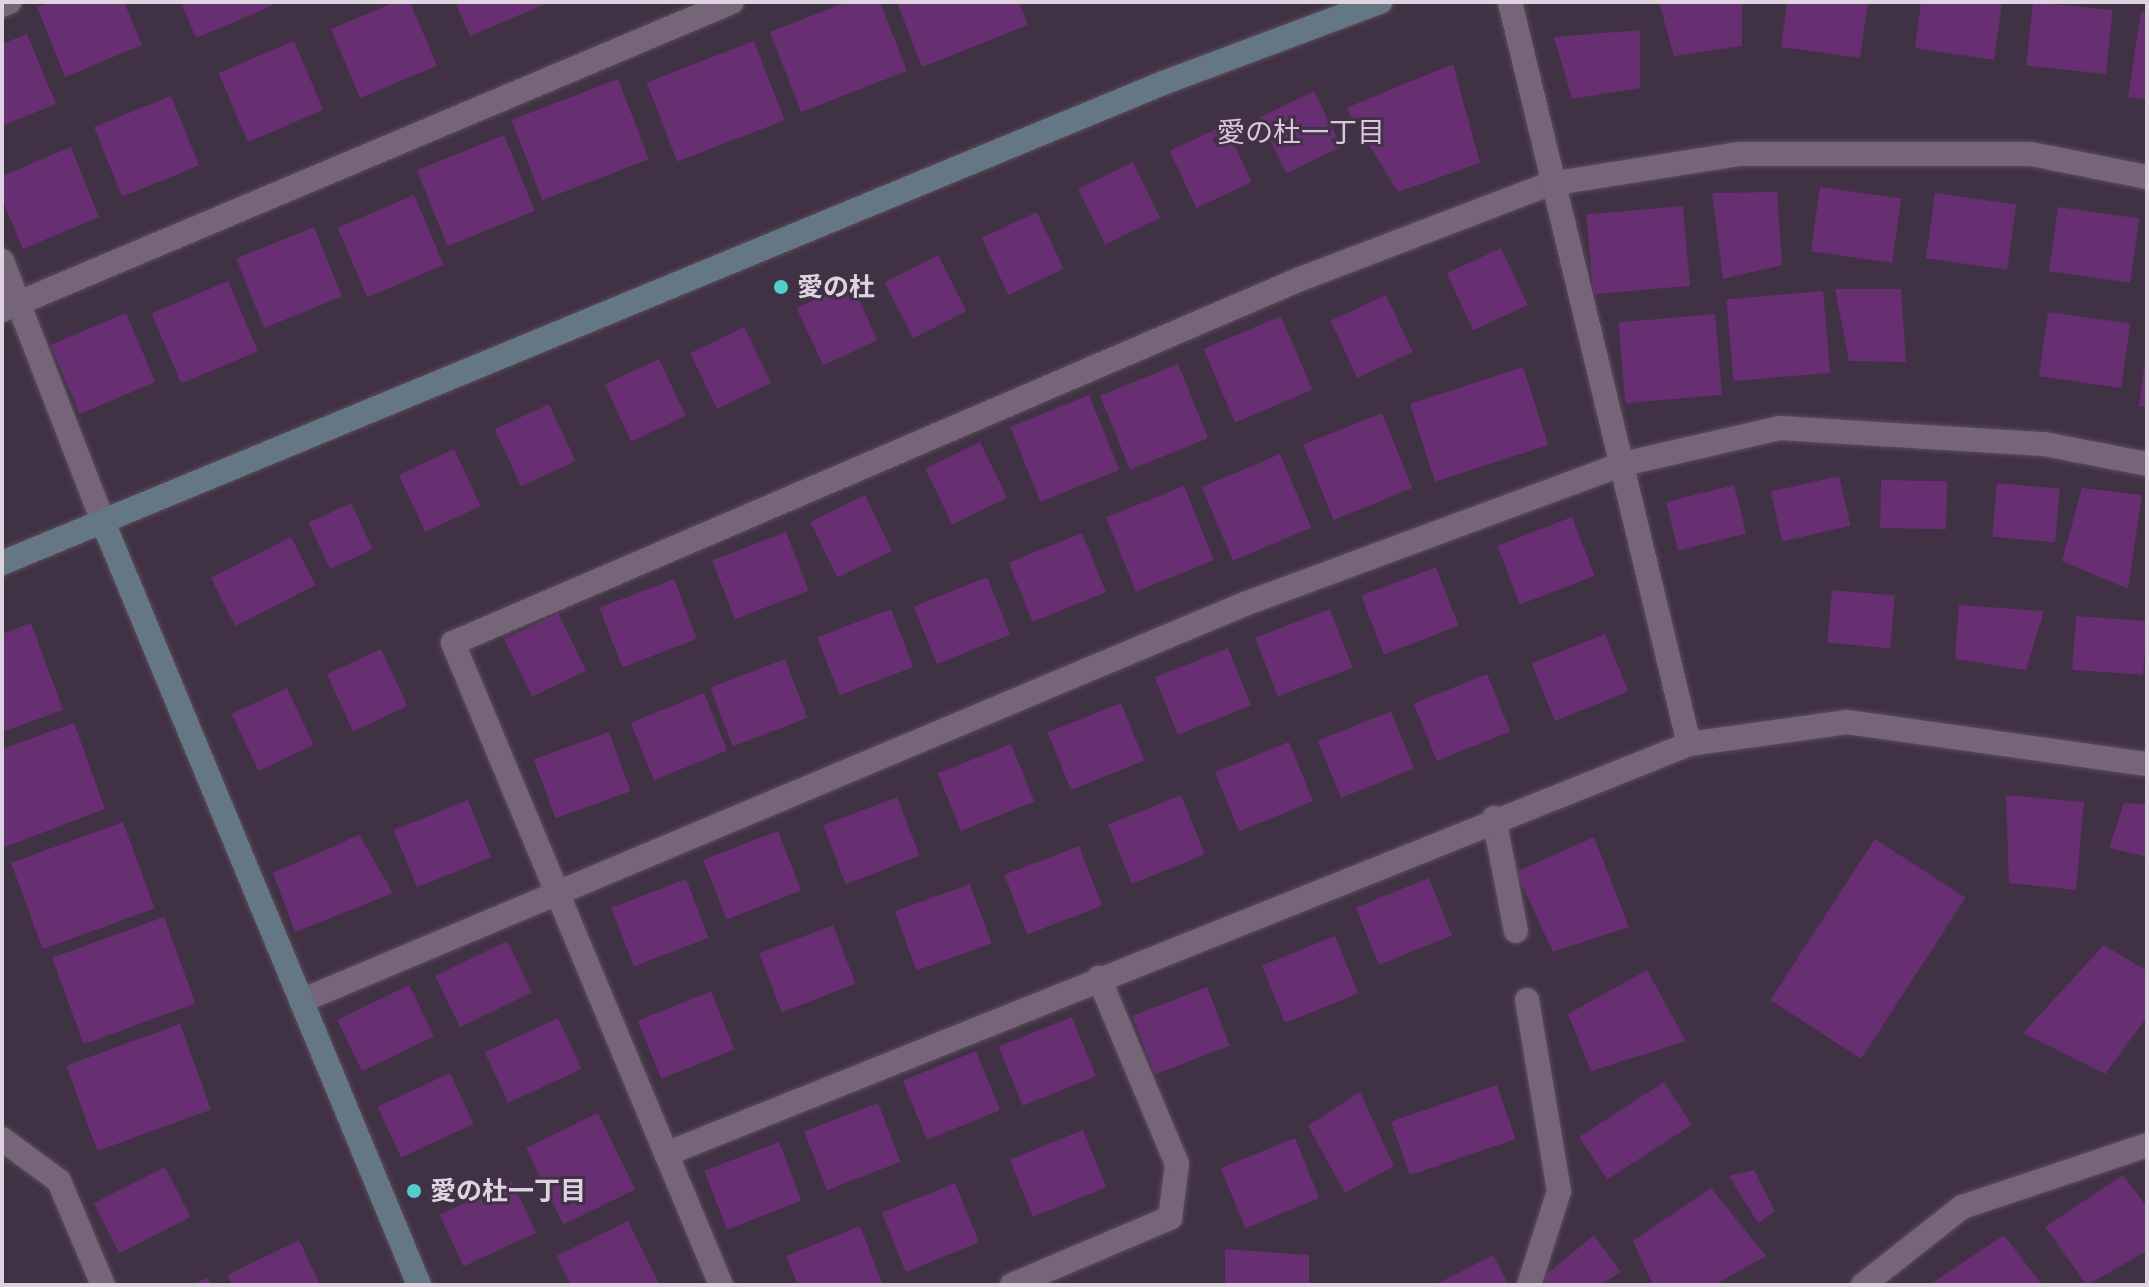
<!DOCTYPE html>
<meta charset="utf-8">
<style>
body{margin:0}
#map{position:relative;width:2149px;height:1287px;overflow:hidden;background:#413144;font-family:"PT Serif","Noto Sans JP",serif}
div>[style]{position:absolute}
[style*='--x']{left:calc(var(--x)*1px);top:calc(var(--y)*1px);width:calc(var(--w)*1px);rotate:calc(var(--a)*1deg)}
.building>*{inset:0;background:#672f72;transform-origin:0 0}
.roads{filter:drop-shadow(0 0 2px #5a4d5d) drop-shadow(0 0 2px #5a4d5d)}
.street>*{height:24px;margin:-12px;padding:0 12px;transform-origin:12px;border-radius:12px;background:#766479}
.secondary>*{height:24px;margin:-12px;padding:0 12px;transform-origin:12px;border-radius:12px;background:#657785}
.dots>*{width:22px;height:22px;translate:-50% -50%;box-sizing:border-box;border:4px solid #413144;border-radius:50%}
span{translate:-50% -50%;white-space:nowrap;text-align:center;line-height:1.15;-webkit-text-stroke:6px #413144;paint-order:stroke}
.poi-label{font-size:26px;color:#ded4df;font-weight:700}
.left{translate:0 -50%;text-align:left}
.neighbourhood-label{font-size:28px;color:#dac6dd}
.frame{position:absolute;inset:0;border:4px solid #ded4df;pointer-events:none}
</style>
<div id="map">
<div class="building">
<i style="clip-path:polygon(50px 2px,124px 2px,142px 45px,65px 77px,37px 7px)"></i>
<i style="clip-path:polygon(181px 2px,271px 2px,272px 6px,196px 38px)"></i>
<i style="clip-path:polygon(395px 2px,410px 2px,437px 66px,360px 98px,331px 29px)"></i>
<i style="clip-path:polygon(455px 2px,550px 2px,470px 36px)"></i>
<i style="clip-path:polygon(847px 2px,880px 2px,907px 71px,801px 112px,770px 32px)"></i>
<i style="clip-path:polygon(897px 2px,1019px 2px,1028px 25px,922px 67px)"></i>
<i style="clip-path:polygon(1659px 2px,1742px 2px,1742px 46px,1674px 56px)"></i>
<i style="clip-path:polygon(1787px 2px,1868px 2px,1860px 58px,1781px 47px)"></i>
<i style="clip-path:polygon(1921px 2px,2002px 2px,1994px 60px,1915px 48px)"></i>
<i style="left:2033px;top:2px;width:80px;height:64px;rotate:6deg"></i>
<i style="clip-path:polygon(2141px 12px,2147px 13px,2147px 100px,2128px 97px)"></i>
<i style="clip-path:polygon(1640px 30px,1640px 88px,1572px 99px,1554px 37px)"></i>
<i style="clip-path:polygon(27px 34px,56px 104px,2px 126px,2px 44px)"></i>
<i style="left:294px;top:41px;width:75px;height:82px;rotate:67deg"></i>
<i style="left:754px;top:41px;width:85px;height:115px;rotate:69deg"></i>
<i style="clip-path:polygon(1453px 64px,1480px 163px,1398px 192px,1346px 108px)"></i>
<i style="left:618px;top:79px;width:86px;height:114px;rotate:69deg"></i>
<i style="left:1314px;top:91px;width:62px;height:61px;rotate:64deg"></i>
<i style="left:171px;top:96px;width:75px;height:83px;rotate:68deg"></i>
<i style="left:1225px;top:125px;width:63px;height:61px;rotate:65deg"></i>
<i style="left:504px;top:135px;width:82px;height:94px;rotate:68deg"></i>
<i style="clip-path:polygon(71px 147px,99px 217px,23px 249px,2px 199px,2px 176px)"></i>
<i style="left:1133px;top:162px;width:62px;height:61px;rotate:64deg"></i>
<i style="left:1820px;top:187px;width:82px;height:65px;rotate:8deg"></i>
<i style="clip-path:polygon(1777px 192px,1782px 265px,1723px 279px,1712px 193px)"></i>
<i style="left:1935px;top:193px;width:82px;height:66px;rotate:8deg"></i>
<i style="left:414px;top:195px;width:76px;height:83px;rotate:67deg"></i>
<i style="left:1683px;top:206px;width:80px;height:97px;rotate:85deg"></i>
<i style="left:2058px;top:207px;width:82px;height:65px;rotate:8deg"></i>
<i style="left:1037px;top:212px;width:63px;height:61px;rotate:65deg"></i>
<i style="left:314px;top:227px;width:75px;height:84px;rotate:68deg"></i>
<i style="left:1501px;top:248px;width:63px;height:60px;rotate:65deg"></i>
<i style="left:938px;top:255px;width:63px;height:60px;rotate:63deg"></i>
<i style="left:228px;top:281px;width:76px;height:83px;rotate:67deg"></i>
<i style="left:851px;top:283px;width:63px;height:60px;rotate:65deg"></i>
<i style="clip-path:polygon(1835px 289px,1901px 289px,1906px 362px,1849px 361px)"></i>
<i style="left:1823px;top:291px;width:82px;height:97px;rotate:85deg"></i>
<i style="left:1386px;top:295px;width:63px;height:61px;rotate:65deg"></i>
<i style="left:2048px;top:312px;width:83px;height:65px;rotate:8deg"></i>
<i style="left:126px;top:313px;width:75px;height:82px;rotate:67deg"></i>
<i style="left:1715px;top:314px;width:81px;height:97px;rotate:85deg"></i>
<i style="left:1281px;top:316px;width:80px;height:84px;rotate:67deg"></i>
<i style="left:744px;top:327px;width:62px;height:60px;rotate:64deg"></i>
<i style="left:659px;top:359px;width:63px;height:60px;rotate:65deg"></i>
<i style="clip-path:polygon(2145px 361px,2147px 362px,2147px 407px,2139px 406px)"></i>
<i style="left:1178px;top:364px;width:80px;height:84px;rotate:68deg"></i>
<i style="left:1523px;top:367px;width:82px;height:119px;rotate:72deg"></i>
<i style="left:1089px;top:395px;width:81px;height:85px;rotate:68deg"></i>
<i style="left:549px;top:404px;width:63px;height:60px;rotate:65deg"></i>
<i style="left:1382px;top:413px;width:81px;height:85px;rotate:68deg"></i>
<i style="left:980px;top:442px;width:62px;height:61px;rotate:64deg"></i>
<i style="left:454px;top:449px;width:63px;height:61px;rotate:65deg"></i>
<i style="left:1280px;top:454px;width:80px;height:85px;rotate:67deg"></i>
<i style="left:1839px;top:476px;width:51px;height:70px;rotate:77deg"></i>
<i style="left:1881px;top:480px;width:66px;height:48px;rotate:1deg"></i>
<i style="left:1997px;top:483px;width:63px;height:54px;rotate:5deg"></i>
<i style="left:1734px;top:485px;width:50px;height:70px;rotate:76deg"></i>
<i style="left:1184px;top:486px;width:80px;height:84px;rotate:68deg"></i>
<i style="clip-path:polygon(2082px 488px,2142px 495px,2128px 589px,2062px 561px)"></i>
<i style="left:865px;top:495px;width:62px;height:61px;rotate:64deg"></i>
<i style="left:351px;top:503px;width:51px;height:47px;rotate:65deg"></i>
<i style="left:1572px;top:517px;width:63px;height:80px;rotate:69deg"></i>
<i style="left:786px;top:532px;width:63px;height:79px;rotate:69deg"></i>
<i style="left:1082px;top:533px;width:64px;height:79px;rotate:68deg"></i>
<i style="left:291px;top:537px;width:54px;height:90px;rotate:63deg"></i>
<i style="left:1436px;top:567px;width:63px;height:80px;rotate:69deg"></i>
<i style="left:987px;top:577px;width:62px;height:79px;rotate:68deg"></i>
<i style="left:674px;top:579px;width:64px;height:80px;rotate:69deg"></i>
<i style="left:1832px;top:590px;width:63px;height:53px;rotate:5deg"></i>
<i style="clip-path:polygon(1959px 605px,2044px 611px,2026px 670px,1955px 659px)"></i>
<i style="left:891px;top:609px;width:62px;height:79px;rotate:69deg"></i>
<i style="left:1330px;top:609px;width:63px;height:80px;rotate:69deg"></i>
<i style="left:558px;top:613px;width:64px;height:60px;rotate:64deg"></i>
<i style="left:2076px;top:616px;width:71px;height:54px;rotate:4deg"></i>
<i style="clip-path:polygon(31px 623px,63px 710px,2px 732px,2px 634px)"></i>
<i style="left:1605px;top:634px;width:62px;height:79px;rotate:68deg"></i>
<i style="left:1228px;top:648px;width:62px;height:79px;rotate:68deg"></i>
<i style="left:381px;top:649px;width:63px;height:60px;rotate:65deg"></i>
<i style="left:785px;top:659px;width:63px;height:80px;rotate:69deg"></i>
<i style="left:1487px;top:674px;width:62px;height:79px;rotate:68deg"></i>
<i style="left:287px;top:688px;width:63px;height:61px;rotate:65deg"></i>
<i style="left:704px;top:693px;width:62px;height:79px;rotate:68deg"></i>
<i style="left:1121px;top:703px;width:62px;height:79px;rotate:68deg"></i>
<i style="left:1391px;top:711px;width:62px;height:79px;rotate:68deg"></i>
<i style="clip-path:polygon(74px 723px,105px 809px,2px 848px,2px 749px)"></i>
<i style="left:609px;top:732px;width:63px;height:80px;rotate:70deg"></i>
<i style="left:1289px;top:742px;width:64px;height:80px;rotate:68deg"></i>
<i style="left:1011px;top:744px;width:62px;height:79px;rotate:68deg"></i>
<i style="left:1181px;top:795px;width:64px;height:79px;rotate:68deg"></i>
<i style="clip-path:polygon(2006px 795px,2084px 802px,2076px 890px,2009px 883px)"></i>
<i style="left:897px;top:797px;width:63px;height:79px;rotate:69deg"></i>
<i style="left:468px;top:800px;width:62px;height:80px;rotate:68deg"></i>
<i style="clip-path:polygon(2124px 803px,2147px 804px,2147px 857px,2109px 848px)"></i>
<i style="left:123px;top:822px;width:92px;height:119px;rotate:70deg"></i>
<i style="left:778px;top:831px;width:64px;height:80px;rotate:69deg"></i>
<i style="clip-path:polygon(359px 835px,393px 893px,295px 932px,273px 873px)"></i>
<i style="clip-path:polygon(1594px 837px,1629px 927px,1553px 952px,1516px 872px)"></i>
<i style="left:1875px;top:839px;width:108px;height:192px;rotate:33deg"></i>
<i style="left:1079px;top:846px;width:64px;height:80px;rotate:69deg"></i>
<i style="left:1429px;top:878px;width:62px;height:79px;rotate:68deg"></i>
<i style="left:686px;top:879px;width:63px;height:80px;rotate:69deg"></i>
<i style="left:970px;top:884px;width:63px;height:80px;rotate:70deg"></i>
<i style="left:164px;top:917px;width:92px;height:119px;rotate:70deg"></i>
<i style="left:833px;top:925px;width:63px;height:79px;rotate:69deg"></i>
<i style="left:1335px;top:936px;width:62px;height:79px;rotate:68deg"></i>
<i style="left:507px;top:941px;width:57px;height:80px;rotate:64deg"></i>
<i style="clip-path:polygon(2104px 945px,2147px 971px,2147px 1017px,2105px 1074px,2023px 1033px)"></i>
<i style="clip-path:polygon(1647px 970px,1686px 1041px,1591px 1071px,1568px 1014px)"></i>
<i style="left:409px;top:985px;width:57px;height:80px;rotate:64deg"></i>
<i style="left:1207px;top:987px;width:63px;height:80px;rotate:69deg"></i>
<i style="left:711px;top:991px;width:63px;height:79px;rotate:68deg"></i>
<i style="left:1072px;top:1017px;width:64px;height:79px;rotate:68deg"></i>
<i style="left:558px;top:1018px;width:56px;height:81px;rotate:65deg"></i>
<i style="left:180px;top:1024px;width:91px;height:121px;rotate:70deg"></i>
<i style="left:976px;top:1051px;width:64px;height:79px;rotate:68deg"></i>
<i style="left:450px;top:1073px;width:56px;height:80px;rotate:65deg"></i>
<i style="left:1664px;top:1082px;width:51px;height:101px;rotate:57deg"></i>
<i style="left:1497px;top:1085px;width:57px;height:112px;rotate:71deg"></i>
<i style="clip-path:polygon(1360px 1092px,1394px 1166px,1345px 1193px,1308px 1126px)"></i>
<i style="left:878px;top:1103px;width:63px;height:79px;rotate:69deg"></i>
<i style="left:598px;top:1113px;width:85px;height:80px;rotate:64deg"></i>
<i style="left:1083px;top:1130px;width:62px;height:79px;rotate:68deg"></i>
<i style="left:1295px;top:1138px;width:65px;height:80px;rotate:68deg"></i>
<i style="left:779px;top:1142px;width:63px;height:80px;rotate:69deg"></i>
<i style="left:165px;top:1167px;width:56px;height:80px;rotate:63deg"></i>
<i style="clip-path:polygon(1754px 1170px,1775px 1211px,1758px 1223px,1729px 1176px)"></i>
<i style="clip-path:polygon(2123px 1175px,2147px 1207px,2147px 1251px,2087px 1285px,2045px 1227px)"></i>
<i style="left:512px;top:1181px;width:57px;height:80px;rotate:65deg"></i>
<i style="left:955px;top:1183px;width:64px;height:79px;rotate:68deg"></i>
<i style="clip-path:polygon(1711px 1188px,1766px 1256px,1714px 1285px,1653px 1285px,1633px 1241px)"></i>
<i style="clip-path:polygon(628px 1221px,660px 1285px,571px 1285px,556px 1256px)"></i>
<i style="clip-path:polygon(860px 1226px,883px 1285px,798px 1285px,786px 1256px)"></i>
<i style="clip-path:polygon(1594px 1235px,1621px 1272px,1600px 1285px,1548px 1285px,1543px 1277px)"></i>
<i style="clip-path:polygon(2004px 1235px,2042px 1285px,1929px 1285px)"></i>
<i style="clip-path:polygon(299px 1240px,320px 1285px,232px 1285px,227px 1275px)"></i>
<i style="clip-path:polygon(1225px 1249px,1309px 1255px,1309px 1285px,1225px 1285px)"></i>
<i style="clip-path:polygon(1493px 1255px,1509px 1285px,1435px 1285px)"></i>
<i style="clip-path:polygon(207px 1278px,211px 1285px,192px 1285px)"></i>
</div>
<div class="roads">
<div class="street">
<i style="--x:1510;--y:2;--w:763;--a:76.44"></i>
<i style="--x:2;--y:5;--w:8;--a:-23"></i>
<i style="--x:2;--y:261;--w:280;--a:68.8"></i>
<i style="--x:2;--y:310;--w:792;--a:-22.88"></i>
<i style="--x:1494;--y:818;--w:115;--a:79"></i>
<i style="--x:1527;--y:1000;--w:194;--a:80.5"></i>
<i style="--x:1559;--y:1191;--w:99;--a:107.7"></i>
<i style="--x:301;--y:1001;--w:1026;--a:-22.82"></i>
<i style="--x:1247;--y:603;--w:401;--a:-20.3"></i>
<i style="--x:1623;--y:464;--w:161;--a:-12.9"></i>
<i style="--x:1780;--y:428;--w:264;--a:3.5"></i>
<i style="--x:2044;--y:444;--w:105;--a:11"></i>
<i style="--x:2;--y:1139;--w:71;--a:36.4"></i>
<i style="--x:59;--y:1181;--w:113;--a:67.1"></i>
<i style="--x:666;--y:1154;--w:1102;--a:-21.84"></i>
<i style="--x:1689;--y:744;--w:160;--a:-7.9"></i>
<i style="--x:1847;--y:722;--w:303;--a:8"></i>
<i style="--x:721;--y:1285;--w:696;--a:-112.66"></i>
<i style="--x:453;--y:643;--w:920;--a:-23.25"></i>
<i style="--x:1298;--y:280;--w:270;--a:-20.9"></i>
<i style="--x:1550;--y:184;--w:192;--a:-9"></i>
<i style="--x:1740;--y:154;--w:291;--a:0"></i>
<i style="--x:2031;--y:154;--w:118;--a:11.2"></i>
<i style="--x:1012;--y:1285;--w:172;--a:-23"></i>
<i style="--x:1170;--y:1218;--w:54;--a:-82.6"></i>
<i style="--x:1177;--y:1164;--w:202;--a:-112.8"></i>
<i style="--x:1863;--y:1285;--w:126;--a:-38.2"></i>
<i style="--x:1962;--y:1207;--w:195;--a:-18.5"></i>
</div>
<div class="secondary">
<i style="--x:103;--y:522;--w:826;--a:67.5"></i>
<i style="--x:2;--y:563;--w:1256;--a:-22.46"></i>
<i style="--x:1163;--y:83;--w:232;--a:-20.5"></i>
</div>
</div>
<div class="dots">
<i style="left:781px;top:287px;background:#53cdca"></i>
<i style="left:414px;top:1191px;background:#53cdca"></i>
</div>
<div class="poi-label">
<span class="left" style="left:797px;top:287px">愛の杜</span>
<span class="left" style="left:430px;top:1191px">愛の杜一丁目</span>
</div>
<div class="neighbourhood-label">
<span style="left:1301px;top:132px">愛の杜一丁目</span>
</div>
<div class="frame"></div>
</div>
